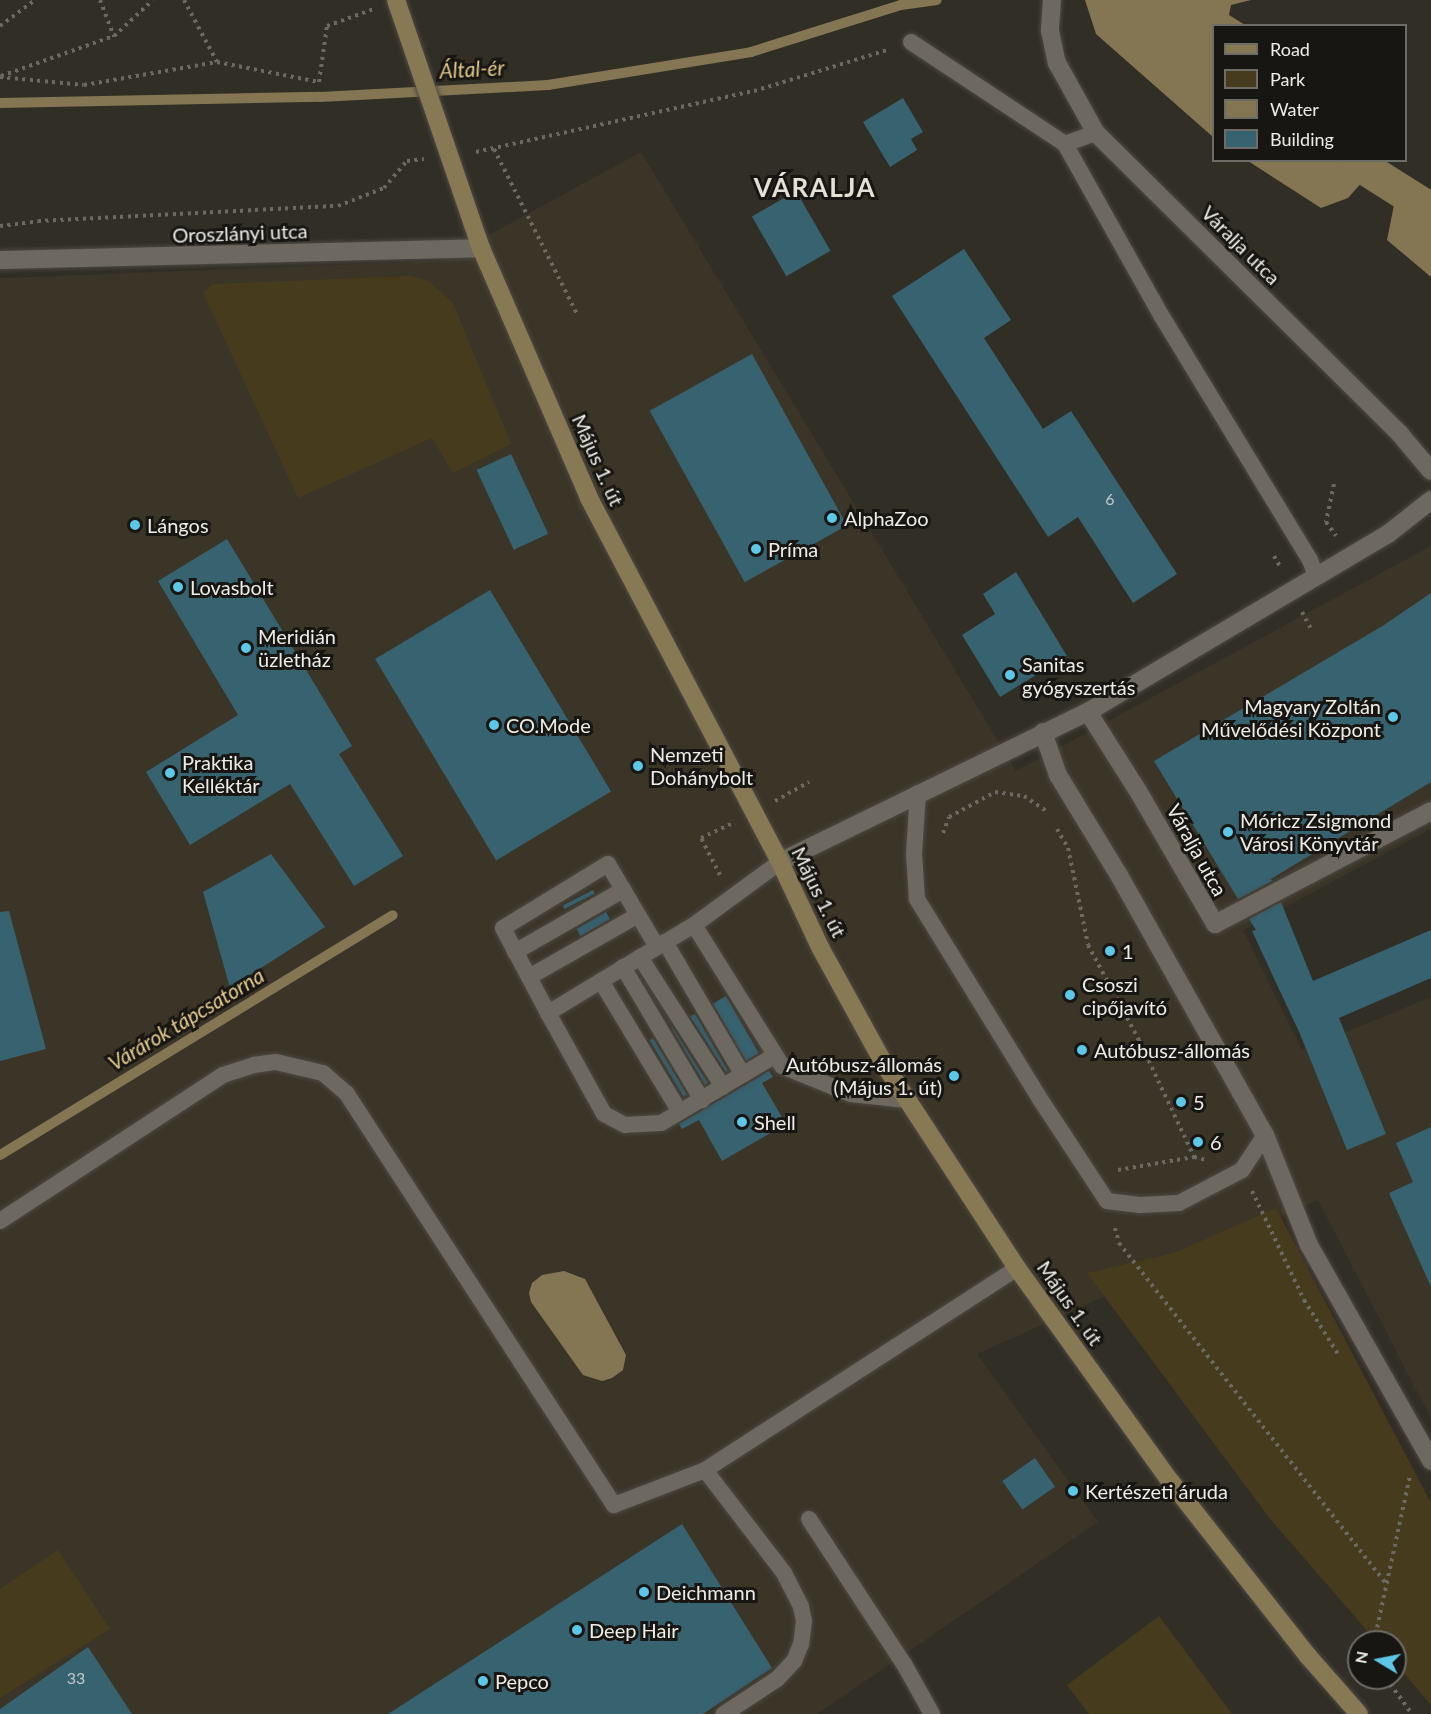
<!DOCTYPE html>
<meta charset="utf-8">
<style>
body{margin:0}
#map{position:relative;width:1431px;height:1714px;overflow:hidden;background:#312e26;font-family:Lato,sans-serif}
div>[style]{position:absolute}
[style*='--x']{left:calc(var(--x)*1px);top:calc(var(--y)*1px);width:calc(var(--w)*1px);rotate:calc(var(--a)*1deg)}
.built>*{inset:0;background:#3b3527}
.green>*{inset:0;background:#473b1d}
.water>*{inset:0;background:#847653}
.stream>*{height:10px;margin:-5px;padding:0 5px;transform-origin:5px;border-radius:5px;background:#847653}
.canal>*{height:34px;margin:-17px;padding:0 17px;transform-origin:17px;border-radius:17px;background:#847653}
.building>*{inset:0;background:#376270;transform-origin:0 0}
.path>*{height:4px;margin-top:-2px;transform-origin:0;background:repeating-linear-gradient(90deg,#6b6962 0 3px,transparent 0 7.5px)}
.roads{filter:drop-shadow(0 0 2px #4c4943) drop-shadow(0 0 2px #4c4943)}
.lane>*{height:16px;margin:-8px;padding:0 8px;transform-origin:8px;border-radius:8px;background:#6d6960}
.street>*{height:18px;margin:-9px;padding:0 9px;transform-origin:9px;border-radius:9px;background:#6d6960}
.secondary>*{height:18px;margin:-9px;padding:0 9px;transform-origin:9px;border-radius:9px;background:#877953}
.dots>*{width:16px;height:16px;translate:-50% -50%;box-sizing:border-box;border:3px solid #181612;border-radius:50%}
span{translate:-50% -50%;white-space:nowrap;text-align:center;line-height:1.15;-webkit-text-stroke:6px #181612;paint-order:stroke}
.number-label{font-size:16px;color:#c0cac9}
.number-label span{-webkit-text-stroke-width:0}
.street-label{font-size:20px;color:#eeece7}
.poi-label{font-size:20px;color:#eeece7}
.left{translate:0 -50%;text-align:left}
.right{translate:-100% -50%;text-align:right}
.water-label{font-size:21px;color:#e3ca8e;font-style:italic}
.district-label{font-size:26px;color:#e4e0d5;font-weight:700;letter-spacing:1.5px}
.legend{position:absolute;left:1212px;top:24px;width:195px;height:138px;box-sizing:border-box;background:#181612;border:2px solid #6e6c67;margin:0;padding:8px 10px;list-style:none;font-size:18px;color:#eeece7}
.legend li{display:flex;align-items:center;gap:12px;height:30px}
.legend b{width:30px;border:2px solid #6e6c67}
.north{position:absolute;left:1347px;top:1630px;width:60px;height:60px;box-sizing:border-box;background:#181612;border:2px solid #6e6c67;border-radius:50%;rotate:280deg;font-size:16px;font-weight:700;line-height:24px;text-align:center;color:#eeece7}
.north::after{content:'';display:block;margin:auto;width:21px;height:27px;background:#5cc7e7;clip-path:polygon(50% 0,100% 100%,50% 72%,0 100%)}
</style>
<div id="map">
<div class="built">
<i style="clip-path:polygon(641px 152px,1016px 771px,1431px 546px,1431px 829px,1243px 930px,1302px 1050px,1431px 997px,1431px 1418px,1318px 1200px,977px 1354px,1098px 1522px,817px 1714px,0 1714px,0 278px,441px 261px)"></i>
</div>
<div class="green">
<i style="clip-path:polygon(411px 276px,429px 281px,453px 303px,511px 444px,453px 473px,432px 438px,298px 498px,203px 293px,213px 284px)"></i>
<i style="clip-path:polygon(1276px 1208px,1431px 1503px,1431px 1705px,1395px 1663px,1395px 1642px,1377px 1642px,1271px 1520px,1087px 1273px,1174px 1253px)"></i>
<i style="clip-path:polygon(58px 1550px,110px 1629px,0 1698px,0 1589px)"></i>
<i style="clip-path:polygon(1159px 1616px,1232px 1714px,1089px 1714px,1067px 1685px)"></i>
</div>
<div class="water">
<i style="clip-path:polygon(1085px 0,1251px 0,1231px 5px,1229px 15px,1245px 25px,1214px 26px,1213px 137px,1096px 34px)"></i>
<i style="clip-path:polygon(1248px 161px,1377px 161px,1371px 172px,1348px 198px,1321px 208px)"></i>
<i style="clip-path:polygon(1395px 200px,1431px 223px,1431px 277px,1387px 240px)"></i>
<i style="clip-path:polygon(564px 1271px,585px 1279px,626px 1355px,623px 1370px,612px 1378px,602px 1381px,583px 1375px,531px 1302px,529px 1293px,532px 1283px,542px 1275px)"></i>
</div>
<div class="stream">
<i style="--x:0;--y:103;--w:320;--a:-1.1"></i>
<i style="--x:320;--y:97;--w:228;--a:-3"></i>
<i style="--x:548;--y:85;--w:206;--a:-9.2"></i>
<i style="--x:751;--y:52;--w:157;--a:-17.4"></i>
<i style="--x:901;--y:5;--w:36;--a:-8"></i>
<i style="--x:0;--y:1155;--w:460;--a:-31.4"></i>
</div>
<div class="canal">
<i style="--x:1352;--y:160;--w:93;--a:32.3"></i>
</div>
<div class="building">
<i style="clip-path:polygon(903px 98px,923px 132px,911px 139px,917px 150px,890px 167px,863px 122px)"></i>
<i style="left:796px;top:191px;width:69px;height:51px;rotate:60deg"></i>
<i style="clip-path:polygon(964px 249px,1011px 320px,984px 338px,1043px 429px,1071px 411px,1177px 574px,1133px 603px,1078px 517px,1048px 537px,892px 296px)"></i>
<i style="left:752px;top:354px;width:196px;height:117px;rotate:61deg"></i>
<i style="left:511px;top:454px;width:88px;height:38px;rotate:65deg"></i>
<i style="clip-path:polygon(227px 539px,352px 746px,339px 754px,403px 856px,354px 886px,290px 784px,190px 845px,146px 772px,238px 715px,158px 581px)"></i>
<i style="clip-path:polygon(1016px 572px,1067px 656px,1000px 697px,962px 635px,995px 614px,983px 594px)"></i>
<i style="left:490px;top:590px;width:235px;height:134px;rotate:59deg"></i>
<i style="clip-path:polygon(1431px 593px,1431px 782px,1271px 879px,1272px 881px,1238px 899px,1154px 761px,1384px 625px)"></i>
<i style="clip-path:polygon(271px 854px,325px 927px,230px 988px,203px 892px)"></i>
<i style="left:593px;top:890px;width:4px;height:34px;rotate:63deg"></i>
<i style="clip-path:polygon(1281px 902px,1313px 981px,1431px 930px,1431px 978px,1339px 1018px,1386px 1134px,1347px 1150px,1300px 1034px,1252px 931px,1256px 930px,1249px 919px)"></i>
<i style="clip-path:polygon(9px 911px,46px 1049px,0 1061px,0 912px)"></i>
<i style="left:606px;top:912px;width:8px;height:34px;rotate:60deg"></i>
<i style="left:726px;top:996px;width:66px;height:15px;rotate:60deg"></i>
<i style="clip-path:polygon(695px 1014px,728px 1071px,726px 1072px,690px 1016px)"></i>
<i style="clip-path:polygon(671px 1027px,672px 1027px,708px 1083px,705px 1085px)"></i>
<i style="left:653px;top:1038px;width:66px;height:4px;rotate:59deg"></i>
<i style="clip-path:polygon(769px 1071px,773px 1077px,762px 1083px,786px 1124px,722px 1161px,699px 1120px,682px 1129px,679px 1124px)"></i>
<i style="clip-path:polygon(1431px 1127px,1431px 1287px,1389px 1193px,1413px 1182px,1396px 1143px)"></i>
<i style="left:1035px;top:1458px;width:35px;height:40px;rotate:55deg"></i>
<i style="clip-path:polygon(682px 1524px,772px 1668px,703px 1714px,388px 1714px)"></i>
<i style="clip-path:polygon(88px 1647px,132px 1714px,0 1714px,0 1709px)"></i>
</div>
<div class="path">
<i style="--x:100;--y:0;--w:39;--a:69"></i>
<i style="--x:114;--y:36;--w:53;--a:-42.7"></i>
<i style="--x:184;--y:0;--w:70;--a:62"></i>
<i style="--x:217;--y:62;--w:104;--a:11.1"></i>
<i style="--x:319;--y:82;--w:57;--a:-81.9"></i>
<i style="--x:327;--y:26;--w:50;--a:-19.9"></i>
<i style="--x:0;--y:26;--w:44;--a:-36.6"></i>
<i style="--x:1;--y:76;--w:120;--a:-19.5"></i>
<i style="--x:0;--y:77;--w:84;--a:5.4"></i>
<i style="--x:84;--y:85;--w:135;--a:-9.8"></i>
<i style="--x:494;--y:149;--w:187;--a:63.3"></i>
<i style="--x:476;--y:152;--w:285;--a:-12.4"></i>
<i style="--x:754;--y:91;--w:139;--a:-17.1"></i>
<i style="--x:0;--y:226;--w:38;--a:-7"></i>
<i style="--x:38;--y:221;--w:300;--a:-2.9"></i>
<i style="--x:338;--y:206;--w:49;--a:-21.4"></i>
<i style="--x:384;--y:188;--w:35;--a:-50"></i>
<i style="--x:407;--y:161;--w:17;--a:-7"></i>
<i style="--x:1334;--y:484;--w:39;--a:102"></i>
<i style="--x:1326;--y:522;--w:17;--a:54"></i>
<i style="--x:1274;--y:556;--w:14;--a:60"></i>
<i style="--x:1302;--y:612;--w:21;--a:62"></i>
<i style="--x:775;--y:801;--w:39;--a:-29"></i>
<i style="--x:1057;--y:829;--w:22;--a:60"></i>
<i style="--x:1068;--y:848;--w:99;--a:78.3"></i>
<i style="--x:1088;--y:945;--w:108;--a:61.8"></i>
<i style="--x:1139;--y:1040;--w:129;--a:64.8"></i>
<i style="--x:1194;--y:1157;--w:12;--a:14"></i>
<i style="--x:943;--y:833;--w:17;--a:-69"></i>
<i style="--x:949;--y:817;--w:52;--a:-28.5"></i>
<i style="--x:995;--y:792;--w:29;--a:8"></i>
<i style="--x:1024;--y:796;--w:29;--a:34"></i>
<i style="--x:720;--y:875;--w:42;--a:-117.2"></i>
<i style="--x:701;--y:838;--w:33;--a:-25"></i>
<i style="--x:1118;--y:1170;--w:77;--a:-9.7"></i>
<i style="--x:1252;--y:1191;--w:121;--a:64.5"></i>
<i style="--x:1304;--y:1300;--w:64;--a:57.8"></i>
<i style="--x:1115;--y:1228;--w:16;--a:75"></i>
<i style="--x:1119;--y:1243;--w:432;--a:51.9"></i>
<i style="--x:1374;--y:1642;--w:170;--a:-77.8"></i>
<i style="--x:1386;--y:1678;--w:44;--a:54.2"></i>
</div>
<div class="roads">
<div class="lane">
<i style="--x:911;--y:42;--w:185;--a:33.5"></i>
<i style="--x:1065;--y:144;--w:196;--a:60.7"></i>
<i style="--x:1161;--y:315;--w:287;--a:58.7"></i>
<i style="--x:1310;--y:560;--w:17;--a:69"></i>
<i style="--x:1065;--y:144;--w:33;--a:-20"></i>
<i style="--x:918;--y:793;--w:61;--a:93.8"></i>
<i style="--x:914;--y:854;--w:45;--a:86.2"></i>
<i style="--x:917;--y:899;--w:238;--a:58.4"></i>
<i style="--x:1042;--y:1102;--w:118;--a:56.7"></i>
<i style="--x:1107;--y:1201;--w:33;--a:7"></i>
<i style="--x:1140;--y:1205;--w:39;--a:-3"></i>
<i style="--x:1179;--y:1203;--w:71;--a:-27.6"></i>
<i style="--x:1242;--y:1170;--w:42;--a:-56.7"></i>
<i style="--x:694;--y:925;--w:166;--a:58"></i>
<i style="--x:782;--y:1066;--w:74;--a:22.1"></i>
<i style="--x:851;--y:1094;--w:56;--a:6.1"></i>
<i style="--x:665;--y:942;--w:154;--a:59.6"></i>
<i style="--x:515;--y:952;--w:125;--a:-29.9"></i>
<i style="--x:640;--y:957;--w:154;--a:57.4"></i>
<i style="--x:623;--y:967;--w:155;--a:59.3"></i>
<i style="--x:529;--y:977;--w:125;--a:-29.6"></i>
<i style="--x:601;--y:981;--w:153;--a:58.9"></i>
<i style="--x:548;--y:1013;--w:96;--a:-117.9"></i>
<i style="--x:503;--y:928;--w:123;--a:-31.4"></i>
<i style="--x:608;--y:864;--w:96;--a:59.4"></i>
<i style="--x:774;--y:1056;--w:131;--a:149.3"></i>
<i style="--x:661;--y:1123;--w:36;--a:177"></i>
<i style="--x:625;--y:1125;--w:24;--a:-152"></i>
<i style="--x:604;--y:1114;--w:115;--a:-119"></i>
<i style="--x:548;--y:1013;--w:170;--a:-31.1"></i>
<i style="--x:694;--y:925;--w:107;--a:-36.2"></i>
<i style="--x:0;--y:1221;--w:267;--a:-33.2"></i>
<i style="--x:223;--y:1075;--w:33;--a:-18"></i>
<i style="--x:254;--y:1065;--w:22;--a:-8"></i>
<i style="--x:276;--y:1062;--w:48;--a:13.2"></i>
<i style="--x:323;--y:1073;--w:32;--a:41"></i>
<i style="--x:347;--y:1094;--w:490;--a:57"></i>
<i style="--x:614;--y:1505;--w:97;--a:-21"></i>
<i style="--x:705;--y:1470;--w:372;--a:-32.9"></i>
<i style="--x:705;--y:1470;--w:130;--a:52.5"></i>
<i style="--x:784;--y:1573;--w:38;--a:63"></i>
<i style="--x:801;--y:1607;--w:14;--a:78"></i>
<i style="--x:804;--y:1621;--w:23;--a:97"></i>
<i style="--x:801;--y:1644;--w:18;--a:112"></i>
<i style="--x:794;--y:1661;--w:25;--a:133"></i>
<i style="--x:777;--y:1679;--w:64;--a:146.6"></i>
<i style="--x:809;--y:1519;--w:173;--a:56.8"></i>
<i style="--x:904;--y:1664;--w:57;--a:60.8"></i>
</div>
<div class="street">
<i style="--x:1052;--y:0;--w:31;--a:94"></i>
<i style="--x:1050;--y:31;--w:33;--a:78"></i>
<i style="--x:1057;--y:63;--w:80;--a:60.9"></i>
<i style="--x:1096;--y:133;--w:428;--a:44.7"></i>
<i style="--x:1400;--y:434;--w:48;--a:50"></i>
<i style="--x:0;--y:260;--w:481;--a:-1.4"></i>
<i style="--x:1088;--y:712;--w:93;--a:57.7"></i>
<i style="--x:1138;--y:791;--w:154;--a:59.9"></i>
<i style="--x:1215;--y:924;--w:244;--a:-27.6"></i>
<i style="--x:1043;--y:732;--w:46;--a:70.8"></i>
<i style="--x:1058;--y:775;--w:119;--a:58.7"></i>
<i style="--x:1120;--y:877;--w:296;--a:60.7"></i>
<i style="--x:1265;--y:1135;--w:118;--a:68.2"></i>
<i style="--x:1309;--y:1245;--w:248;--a:60.5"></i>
<i style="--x:780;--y:862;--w:343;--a:-26"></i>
<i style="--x:1088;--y:712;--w:349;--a:-30.7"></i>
<i style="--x:1388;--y:534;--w:55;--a:-38.3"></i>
</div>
<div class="secondary">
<i style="--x:396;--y:0;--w:262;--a:71.1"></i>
<i style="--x:481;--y:248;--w:272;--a:66.6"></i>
<i style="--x:589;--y:498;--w:411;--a:62.3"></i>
<i style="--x:780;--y:862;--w:96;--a:64.8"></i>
<i style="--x:821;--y:949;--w:135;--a:61.2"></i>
<i style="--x:886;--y:1067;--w:240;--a:56.9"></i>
<i style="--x:1017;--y:1268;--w:264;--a:54.3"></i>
<i style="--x:1171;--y:1482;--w:221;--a:51.8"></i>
<i style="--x:1308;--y:1656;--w:77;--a:48.7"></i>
</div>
</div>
<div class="dots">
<i style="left:832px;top:518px;background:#5cc7e7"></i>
<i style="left:135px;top:525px;background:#5cc7e7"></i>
<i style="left:756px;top:549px;background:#5cc7e7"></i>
<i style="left:178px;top:587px;background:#5cc7e7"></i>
<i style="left:246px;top:648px;background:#5cc7e7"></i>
<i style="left:1010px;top:675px;background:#5cc7e7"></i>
<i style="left:1393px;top:717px;background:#5cc7e7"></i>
<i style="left:494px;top:725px;background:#5cc7e7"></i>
<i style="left:638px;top:766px;background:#5cc7e7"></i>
<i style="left:170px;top:773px;background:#5cc7e7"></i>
<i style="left:1228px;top:832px;background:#5cc7e7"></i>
<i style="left:1110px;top:951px;background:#5cc7e7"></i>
<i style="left:1070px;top:995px;background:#5cc7e7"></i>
<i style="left:1082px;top:1050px;background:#5cc7e7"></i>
<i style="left:954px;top:1076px;background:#5cc7e7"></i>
<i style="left:1181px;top:1102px;background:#5cc7e7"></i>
<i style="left:742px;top:1122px;background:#5cc7e7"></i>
<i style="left:1198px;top:1142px;background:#5cc7e7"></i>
<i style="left:1073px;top:1491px;background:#5cc7e7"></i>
<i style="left:644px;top:1592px;background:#5cc7e7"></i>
<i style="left:577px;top:1630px;background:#5cc7e7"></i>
<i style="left:483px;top:1681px;background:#5cc7e7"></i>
</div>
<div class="number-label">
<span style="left:1110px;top:499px">6</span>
<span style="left:76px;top:1678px">33</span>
</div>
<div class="street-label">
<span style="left:240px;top:233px;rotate:-2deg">Oroszlányi utca</span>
<span style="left:1241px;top:245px;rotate:45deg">Váralja utca</span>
<span style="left:598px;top:460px;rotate:66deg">Május 1. út</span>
<span style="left:1197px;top:850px;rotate:61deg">Váralja utca</span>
<span style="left:819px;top:892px;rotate:64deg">Május 1. út</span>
<span style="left:1070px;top:1303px;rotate:55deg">Május 1. út</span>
</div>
<div class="poi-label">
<span class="left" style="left:844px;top:518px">AlphaZoo</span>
<span class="left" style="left:147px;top:525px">Lángos</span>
<span class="left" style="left:768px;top:549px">Príma</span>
<span class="left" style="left:190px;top:587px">Lovasbolt</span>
<span class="left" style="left:258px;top:648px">Meridián<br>üzletház</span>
<span class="left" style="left:1022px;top:676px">Sanitas<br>gyógyszertás</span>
<span class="right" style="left:1381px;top:718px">Magyary Zoltán<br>Művelődési Központ</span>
<span class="left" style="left:506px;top:725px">CO.Mode</span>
<span class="left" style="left:650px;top:766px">Nemzeti<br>Dohánybolt</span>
<span class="left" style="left:182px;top:774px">Praktika<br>Kelléktár</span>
<span class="left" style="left:1240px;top:832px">Móricz Zsigmond<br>Városi Könyvtár</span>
<span class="left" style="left:1122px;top:951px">1</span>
<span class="left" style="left:1082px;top:996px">Csoszi<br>cipőjavító</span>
<span class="left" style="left:1094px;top:1050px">Autóbusz-állomás</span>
<span class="right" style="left:942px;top:1076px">Autóbusz-állomás<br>(Május 1. út)</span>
<span class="left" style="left:1193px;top:1102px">5</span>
<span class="left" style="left:754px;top:1122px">Shell</span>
<span class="left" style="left:1210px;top:1142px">6</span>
<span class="left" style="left:1085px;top:1491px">Kertészeti áruda</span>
<span class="left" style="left:656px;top:1592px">Deichmann</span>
<span class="left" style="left:589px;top:1630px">Deep Hair</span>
<span class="left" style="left:495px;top:1681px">Pepco</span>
</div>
<div class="water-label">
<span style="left:472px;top:69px;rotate:-3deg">Által-ér</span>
<span style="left:186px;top:1019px;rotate:-31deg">Várárok tápcsatorna</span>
</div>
<div class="district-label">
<span style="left:815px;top:188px">VÁRALJA</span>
</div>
<ul class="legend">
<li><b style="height:8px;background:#877953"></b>Road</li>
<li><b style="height:16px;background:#473b1d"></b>Park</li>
<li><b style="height:16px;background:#847653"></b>Water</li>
<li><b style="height:16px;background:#376270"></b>Building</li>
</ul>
<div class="north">N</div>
</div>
